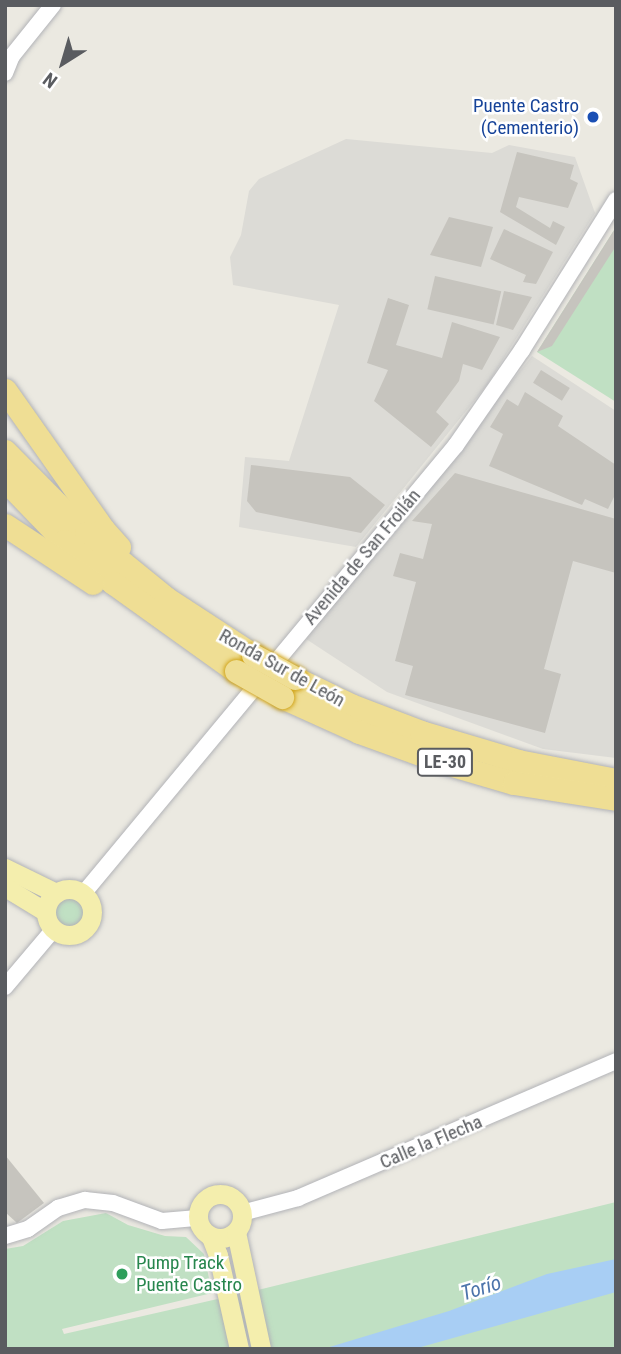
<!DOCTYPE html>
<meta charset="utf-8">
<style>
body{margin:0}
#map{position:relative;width:621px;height:1354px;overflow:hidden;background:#ebe9e1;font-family:"Roboto Condensed",sans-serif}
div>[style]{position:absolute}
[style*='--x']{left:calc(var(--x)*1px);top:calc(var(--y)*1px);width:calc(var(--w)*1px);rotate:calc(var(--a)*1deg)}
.industrial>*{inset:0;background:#dcdbd6}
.green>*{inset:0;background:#c0e0c3}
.round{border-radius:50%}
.water>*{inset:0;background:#a8cef4}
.building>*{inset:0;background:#c6c4be;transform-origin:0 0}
.roads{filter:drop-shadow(0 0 2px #b2b3b7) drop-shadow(0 0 2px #b2b3b7)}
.minor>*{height:16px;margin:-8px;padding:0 8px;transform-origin:8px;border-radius:8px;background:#fff}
.major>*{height:19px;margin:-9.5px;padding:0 9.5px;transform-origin:9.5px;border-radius:9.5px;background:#f4eead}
.major>.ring{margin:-9.5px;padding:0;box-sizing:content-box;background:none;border:19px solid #f4eead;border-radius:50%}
.highway>*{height:23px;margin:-11.5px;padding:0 11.5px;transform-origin:11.5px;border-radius:11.5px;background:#efde94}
.bridges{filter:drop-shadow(0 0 2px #d1a51b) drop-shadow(0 0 2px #d1a51b)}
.highway-bridge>*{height:23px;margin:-11.5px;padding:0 11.5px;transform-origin:11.5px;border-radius:11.5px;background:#efde94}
.dots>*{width:19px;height:19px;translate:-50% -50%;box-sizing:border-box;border:4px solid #fff;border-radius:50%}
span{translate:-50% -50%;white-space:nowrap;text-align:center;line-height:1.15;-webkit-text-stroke:5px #fff;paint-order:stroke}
.shield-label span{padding:2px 5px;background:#fff;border:2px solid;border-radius:5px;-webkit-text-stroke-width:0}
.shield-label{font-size:18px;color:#5a5c60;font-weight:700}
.transit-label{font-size:19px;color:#164399}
.right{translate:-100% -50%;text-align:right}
.street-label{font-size:19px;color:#5a5c60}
.leisure-label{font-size:19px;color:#27864d}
.left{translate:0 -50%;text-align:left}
.water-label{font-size:21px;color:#4c74ab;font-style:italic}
.frame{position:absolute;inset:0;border:7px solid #5a5c60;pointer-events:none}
.north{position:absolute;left:28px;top:28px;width:70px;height:70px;-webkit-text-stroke:5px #fff;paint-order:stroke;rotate:217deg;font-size:19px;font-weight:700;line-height:28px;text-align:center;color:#5a5c60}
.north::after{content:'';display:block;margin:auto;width:24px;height:32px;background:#5a5c60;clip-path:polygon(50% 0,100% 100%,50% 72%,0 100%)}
</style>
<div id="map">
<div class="industrial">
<i style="clip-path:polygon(346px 139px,492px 153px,509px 145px,575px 157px,595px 213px,487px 385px,356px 547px,239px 527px,245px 457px,289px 461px,339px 305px,233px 285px,230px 257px,241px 235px,249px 191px,259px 179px)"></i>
<i style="clip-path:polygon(532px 356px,616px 411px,616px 758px,543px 749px,387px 692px,306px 639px)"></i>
</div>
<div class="green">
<i style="clip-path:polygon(616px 227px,616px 402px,537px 352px)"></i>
<i class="round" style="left:52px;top:895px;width:34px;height:34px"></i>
<i style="clip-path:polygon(616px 1202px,616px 1349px,5px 1349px,5px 1249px,23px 1246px,63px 1221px,106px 1213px,128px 1225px,165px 1236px,186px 1237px,204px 1254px,212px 1293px,62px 1329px,64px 1334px,262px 1289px)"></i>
</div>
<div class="water">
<i style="clip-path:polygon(616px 1259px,616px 1292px,414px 1349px,323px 1349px,449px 1311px,547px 1274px)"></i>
</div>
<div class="building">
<i style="clip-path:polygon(517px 152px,574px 165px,570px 179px,578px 183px,568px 208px,519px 197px,516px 207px,550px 228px,553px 221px,565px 227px,556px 245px,500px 212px)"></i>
<i style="clip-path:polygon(449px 217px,493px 227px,481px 267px,430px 255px)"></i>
<i style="clip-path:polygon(616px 227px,616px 246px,552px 346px,537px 352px)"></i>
<i style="clip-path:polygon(504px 229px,553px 252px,536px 284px,523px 282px,526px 275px,490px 259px)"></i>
<i style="left:435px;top:276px;width:68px;height:34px;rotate:13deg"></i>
<i style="clip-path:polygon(504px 291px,532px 297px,513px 330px,496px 325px)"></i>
<i style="clip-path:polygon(388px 298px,409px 305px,396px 345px,442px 358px,452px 322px,500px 337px,482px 370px,463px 364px,459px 381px,436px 412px,449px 424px,431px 447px,374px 401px,388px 370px,367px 363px)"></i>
<i style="left:541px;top:370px;width:34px;height:15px;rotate:32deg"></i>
<i style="clip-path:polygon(525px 392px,563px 416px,558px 426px,616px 465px,616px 493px,608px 509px,585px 499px,582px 505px,489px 466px,503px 434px,490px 427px,507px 399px,518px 406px)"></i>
<i style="clip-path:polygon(251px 465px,350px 477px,385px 505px,361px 533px,256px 512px,247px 501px)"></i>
<i style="clip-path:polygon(455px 473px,616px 519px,616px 573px,573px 561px,544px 669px,561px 674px,545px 733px,405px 695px,413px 666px,395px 661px,416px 582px,393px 576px,400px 553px,423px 559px,432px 524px,412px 521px)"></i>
<i style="clip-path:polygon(5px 1155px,44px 1203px,17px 1223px,5px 1212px)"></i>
</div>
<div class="roads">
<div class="minor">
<i style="--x:5;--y:73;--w:18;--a:-68"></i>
<i style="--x:12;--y:56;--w:65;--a:-51.2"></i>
<i style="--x:83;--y:894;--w:584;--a:-50.28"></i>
<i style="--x:456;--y:445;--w:116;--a:-55.2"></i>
<i style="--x:522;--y:350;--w:177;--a:-57.9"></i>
<i style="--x:5;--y:987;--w:76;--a:-49.8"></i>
<i style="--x:242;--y:1213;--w:58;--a:-15"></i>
<i style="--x:298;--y:1198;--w:346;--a:-23.3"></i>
<i style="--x:5;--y:1236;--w:24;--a:-17"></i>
<i style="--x:28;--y:1229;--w:37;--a:-35"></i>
<i style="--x:58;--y:1208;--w:28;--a:-17"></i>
<i style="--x:85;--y:1200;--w:28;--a:6"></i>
<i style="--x:113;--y:1203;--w:52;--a:20.2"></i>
<i style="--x:162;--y:1221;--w:36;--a:-5"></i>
</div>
<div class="major">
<i style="--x:5;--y:868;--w:57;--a:26.1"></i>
<i style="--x:5;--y:887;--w:48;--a:31.4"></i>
<i class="ring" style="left:46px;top:889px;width:27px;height:27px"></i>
<i class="ring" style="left:198px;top:1194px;width:25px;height:25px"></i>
<i style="--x:236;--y:1232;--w:120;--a:77.9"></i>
<i style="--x:211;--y:1237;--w:19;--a:69"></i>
<i style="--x:218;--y:1255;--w:96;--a:77.4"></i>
</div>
<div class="highway">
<i style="--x:5;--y:390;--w:170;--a:54.8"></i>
<i style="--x:103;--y:529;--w:24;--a:48"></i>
<i style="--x:5;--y:451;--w:115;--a:45.4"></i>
<i style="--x:86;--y:533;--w:103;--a:39.1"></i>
<i style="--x:166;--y:598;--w:104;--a:33.2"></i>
<i style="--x:5;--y:480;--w:85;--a:46"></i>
<i style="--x:64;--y:541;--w:65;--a:40.6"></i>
<i style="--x:113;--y:583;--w:151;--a:35.6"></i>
<i style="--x:5;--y:525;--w:105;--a:33.4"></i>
<i style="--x:295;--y:678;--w:64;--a:25.8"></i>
<i style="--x:353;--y:706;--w:73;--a:20.9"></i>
<i style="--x:421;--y:732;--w:101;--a:16.6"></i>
<i style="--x:518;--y:761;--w:100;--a:11"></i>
<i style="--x:282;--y:697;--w:85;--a:24.4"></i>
<i style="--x:359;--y:732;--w:91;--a:19.8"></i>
<i style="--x:445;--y:763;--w:72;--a:16.2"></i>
<i style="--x:514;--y:783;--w:103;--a:8.9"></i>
</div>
</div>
<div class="bridges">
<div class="highway-bridge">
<i style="--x:253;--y:655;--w:48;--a:28.7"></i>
<i style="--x:236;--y:671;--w:53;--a:29.5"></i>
</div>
</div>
<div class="dots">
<i style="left:593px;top:117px;background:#1a4fb4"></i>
<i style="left:122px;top:1274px;background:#2e9e5b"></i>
</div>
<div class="shield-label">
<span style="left:445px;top:762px">LE-30</span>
</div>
<div class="transit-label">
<span class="right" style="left:579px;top:117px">Puente Castro<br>(Cementerio)</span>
</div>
<div class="street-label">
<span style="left:362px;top:557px;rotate:-50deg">Avenida de San Froilán</span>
<span style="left:282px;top:668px;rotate:29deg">Ronda Sur de León</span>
<span style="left:431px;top:1142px;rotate:-23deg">Calle la Flecha</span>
</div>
<div class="leisure-label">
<span class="left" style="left:136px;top:1274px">Pump Track<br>Puente Castro</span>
</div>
<div class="water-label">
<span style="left:481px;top:1288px;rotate:-17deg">Torío</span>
</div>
<div class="frame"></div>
<div class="north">N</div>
</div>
